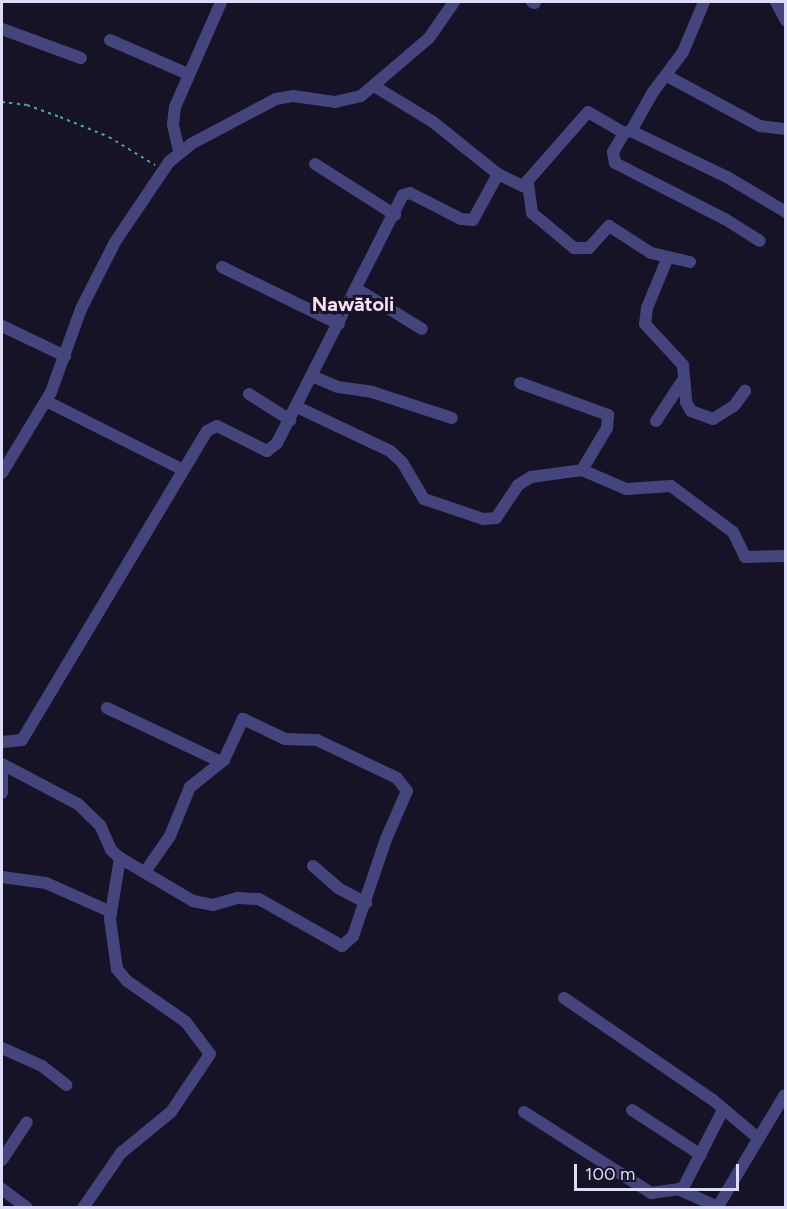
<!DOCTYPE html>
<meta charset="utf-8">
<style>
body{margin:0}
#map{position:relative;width:787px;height:1209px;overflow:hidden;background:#151325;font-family:Figtree,sans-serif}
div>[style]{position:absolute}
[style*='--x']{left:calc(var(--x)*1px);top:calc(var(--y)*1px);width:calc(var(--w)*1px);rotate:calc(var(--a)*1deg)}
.path>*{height:2px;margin-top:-1px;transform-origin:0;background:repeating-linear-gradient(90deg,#40a99d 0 3px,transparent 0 7.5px)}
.minor>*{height:12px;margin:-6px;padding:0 6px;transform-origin:6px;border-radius:6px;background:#44457d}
span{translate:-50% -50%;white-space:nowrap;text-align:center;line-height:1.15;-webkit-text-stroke:6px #151325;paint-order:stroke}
.neighbourhood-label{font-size:20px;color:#faddf1;font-weight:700}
.frame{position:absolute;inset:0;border:3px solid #dddbfa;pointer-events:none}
.scale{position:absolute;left:574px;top:1164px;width:165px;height:27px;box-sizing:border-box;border:3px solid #dddbfa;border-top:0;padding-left:8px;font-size:18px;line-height:21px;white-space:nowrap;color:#dddbfa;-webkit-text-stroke:4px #151325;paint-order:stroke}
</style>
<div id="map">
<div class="path">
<i style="--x:2;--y:102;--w:25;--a:7"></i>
<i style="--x:27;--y:105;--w:35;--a:20"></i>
<i style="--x:60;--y:117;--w:53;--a:22.2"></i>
<i style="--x:109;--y:137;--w:54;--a:31.3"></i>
</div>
<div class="minor">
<i style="--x:532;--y:2;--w:3;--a:18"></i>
<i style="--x:776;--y:2;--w:21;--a:62"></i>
<i style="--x:2;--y:29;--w:84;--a:20.2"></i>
<i style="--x:110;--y:40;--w:85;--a:23.6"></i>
<i style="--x:667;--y:76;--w:106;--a:28.3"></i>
<i style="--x:760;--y:126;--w:26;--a:7"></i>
<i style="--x:374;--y:86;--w:69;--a:31.4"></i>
<i style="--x:433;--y:122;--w:83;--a:38.7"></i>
<i style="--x:498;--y:174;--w:28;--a:26"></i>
<i style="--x:523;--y:186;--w:98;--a:-48.7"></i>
<i style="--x:588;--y:112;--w:42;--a:30.3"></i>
<i style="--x:624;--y:133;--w:7;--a:-16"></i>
<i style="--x:631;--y:131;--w:45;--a:-60.6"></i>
<i style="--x:653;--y:92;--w:50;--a:-53.1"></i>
<i style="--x:683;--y:52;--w:54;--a:-67.2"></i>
<i style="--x:631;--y:131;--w:106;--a:25.6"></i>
<i style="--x:727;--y:177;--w:69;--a:30.7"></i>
<i style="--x:624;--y:133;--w:22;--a:120"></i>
<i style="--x:613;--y:152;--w:11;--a:80"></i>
<i style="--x:615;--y:163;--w:123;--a:27"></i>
<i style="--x:725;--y:219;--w:41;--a:32.2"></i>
<i style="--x:179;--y:151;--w:27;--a:-103"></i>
<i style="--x:173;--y:125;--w:18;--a:-84"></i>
<i style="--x:175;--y:107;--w:115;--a:-66.3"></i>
<i style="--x:315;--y:164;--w:95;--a:32.5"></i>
<i style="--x:528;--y:184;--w:29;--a:82"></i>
<i style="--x:532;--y:213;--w:55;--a:39.8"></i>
<i style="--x:574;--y:248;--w:15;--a:0"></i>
<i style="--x:589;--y:248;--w:30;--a:-48"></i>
<i style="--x:609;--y:226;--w:50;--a:32.7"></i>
<i style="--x:651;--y:253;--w:40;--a:13"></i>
<i style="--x:668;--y:257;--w:55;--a:112.4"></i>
<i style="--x:647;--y:308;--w:16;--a:97"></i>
<i style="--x:645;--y:324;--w:56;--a:47.2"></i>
<i style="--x:683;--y:365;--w:37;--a:85"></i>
<i style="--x:686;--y:402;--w:10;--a:61"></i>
<i style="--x:691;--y:411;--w:23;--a:20"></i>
<i style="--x:713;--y:419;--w:25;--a:-32"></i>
<i style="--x:734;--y:406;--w:19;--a:-54"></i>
<i style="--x:222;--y:267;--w:130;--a:26"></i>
<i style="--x:357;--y:289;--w:76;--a:31.6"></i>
<i style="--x:2;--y:326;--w:70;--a:25.5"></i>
<i style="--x:312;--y:376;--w:28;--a:23"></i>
<i style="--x:338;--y:387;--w:34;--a:8"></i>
<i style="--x:372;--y:392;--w:84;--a:18"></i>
<i style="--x:520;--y:383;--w:94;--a:20"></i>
<i style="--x:608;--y:415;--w:13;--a:94"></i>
<i style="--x:607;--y:428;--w:49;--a:120.8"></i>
<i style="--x:249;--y:394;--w:49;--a:32.4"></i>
<i style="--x:46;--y:401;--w:153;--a:26.7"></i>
<i style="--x:297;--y:407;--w:103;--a:25.3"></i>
<i style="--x:390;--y:451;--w:16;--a:43"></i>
<i style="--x:402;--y:462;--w:43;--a:59.3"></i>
<i style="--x:424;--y:499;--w:62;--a:18.7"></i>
<i style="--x:483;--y:519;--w:13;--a:-4"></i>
<i style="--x:496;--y:518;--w:40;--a:-56"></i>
<i style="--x:518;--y:485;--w:15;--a:-32"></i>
<i style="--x:531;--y:477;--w:51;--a:-7.8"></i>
<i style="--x:582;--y:470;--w:48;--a:23.4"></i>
<i style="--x:626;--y:489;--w:45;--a:-3.8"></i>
<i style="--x:671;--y:486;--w:77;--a:36.6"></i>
<i style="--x:733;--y:532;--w:28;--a:64"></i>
<i style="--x:745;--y:557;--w:41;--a:-1.4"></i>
<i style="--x:656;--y:421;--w:49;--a:-56.6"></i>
<i style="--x:2;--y:473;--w:95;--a:-58.8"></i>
<i style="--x:51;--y:392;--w:88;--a:-70.1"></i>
<i style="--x:81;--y:309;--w:75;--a:-63.1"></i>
<i style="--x:115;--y:242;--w:97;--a:-56"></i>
<i style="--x:169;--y:162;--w:28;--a:-39"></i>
<i style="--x:191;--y:144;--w:96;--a:-27.9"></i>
<i style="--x:276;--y:99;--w:17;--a:-10"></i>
<i style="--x:293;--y:96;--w:42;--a:8.1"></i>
<i style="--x:335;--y:102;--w:27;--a:-13"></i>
<i style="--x:361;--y:96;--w:89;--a:-40.5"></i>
<i style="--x:429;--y:38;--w:44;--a:-55.2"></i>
<i style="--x:107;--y:708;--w:126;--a:25.3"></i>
<i style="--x:2;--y:742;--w:20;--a:-6"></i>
<i style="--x:22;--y:740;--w:360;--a:-59.1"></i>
<i style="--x:207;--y:431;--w:11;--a:-27"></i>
<i style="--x:217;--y:426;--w:56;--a:26.6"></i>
<i style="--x:267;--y:451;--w:13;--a:-39"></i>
<i style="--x:277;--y:443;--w:278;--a:-63.1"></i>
<i style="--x:403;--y:195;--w:7;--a:-16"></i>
<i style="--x:410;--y:193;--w:57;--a:27"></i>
<i style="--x:461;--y:219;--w:12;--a:5"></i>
<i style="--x:473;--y:220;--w:52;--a:-61.5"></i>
<i style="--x:2;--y:764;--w:86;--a:27.8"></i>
<i style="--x:78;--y:804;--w:30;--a:44"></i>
<i style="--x:100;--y:825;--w:27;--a:66"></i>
<i style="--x:111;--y:850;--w:12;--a:42"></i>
<i style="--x:120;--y:858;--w:85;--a:30.5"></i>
<i style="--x:193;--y:901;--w:20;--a:11"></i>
<i style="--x:213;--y:905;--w:26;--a:-16"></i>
<i style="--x:238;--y:898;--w:21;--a:3"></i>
<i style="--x:259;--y:899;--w:95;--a:29.5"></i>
<i style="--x:342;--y:946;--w:15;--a:-42"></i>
<i style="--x:353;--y:936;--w:102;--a:-71.2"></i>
<i style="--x:386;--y:839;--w:52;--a:-66.4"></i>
<i style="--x:407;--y:791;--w:16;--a:-128"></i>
<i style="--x:397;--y:778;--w:89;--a:-154.6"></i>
<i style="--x:317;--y:740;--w:32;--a:-178"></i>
<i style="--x:285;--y:739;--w:47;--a:-154.5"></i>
<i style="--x:243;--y:719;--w:45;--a:114.9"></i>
<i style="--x:224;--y:760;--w:43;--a:141.5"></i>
<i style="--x:190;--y:787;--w:53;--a:112.2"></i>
<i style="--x:170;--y:836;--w:44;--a:124.8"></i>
<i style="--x:2;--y:774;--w:19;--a:90"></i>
<i style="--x:313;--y:866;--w:33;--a:41"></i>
<i style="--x:338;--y:888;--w:32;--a:28"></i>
<i style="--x:2;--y:877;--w:44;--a:7.8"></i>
<i style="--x:46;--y:883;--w:71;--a:24"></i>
<i style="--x:564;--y:998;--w:181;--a:34.4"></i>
<i style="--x:713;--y:1100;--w:59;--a:40.2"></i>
<i style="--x:2;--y:1048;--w:44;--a:24.2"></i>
<i style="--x:42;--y:1066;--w:31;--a:38"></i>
<i style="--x:632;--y:1110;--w:82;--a:33.1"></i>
<i style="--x:524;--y:1112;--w:151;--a:32.5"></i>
<i style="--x:651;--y:1193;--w:27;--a:-8"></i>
<i style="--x:678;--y:1189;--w:44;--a:24.2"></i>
<i style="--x:2;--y:1160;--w:45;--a:-56.7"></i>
<i style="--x:2;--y:1189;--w:31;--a:37"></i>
<i style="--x:682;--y:1190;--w:90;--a:-62.9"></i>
<i style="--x:83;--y:1208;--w:67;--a:-55.4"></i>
<i style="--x:121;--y:1153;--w:65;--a:-39.4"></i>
<i style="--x:171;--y:1112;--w:70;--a:-56.1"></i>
<i style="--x:210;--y:1054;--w:40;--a:-127"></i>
<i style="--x:186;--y:1022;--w:72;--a:-145.2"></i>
<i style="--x:127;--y:981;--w:16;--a:-130"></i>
<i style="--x:117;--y:969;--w:50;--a:-98"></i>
<i style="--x:110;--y:919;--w:62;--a:-80.7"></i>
<i style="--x:717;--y:1208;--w:131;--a:-59.1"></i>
</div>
<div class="neighbourhood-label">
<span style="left:353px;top:304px">Nawātoli</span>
</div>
<div class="frame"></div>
<div class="scale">100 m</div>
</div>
